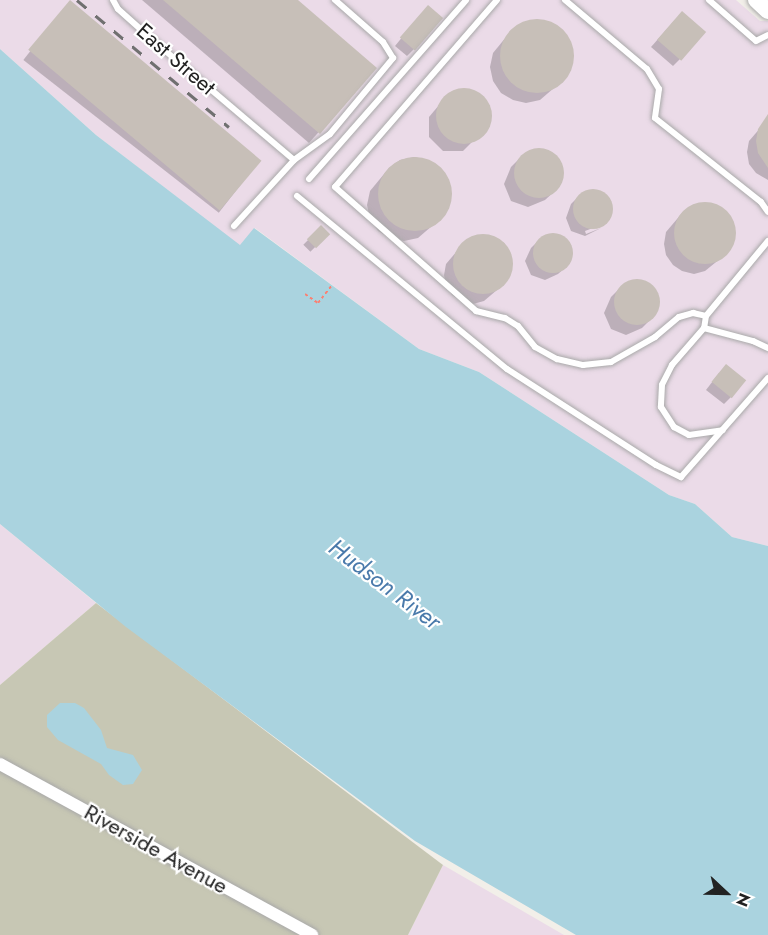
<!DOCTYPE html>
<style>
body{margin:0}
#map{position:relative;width:768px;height:935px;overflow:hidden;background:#f2efe9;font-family:Jost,sans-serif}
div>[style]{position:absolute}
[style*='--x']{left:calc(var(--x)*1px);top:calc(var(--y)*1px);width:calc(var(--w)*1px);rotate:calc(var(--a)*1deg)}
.industrial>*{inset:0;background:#ebdbe8}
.construction>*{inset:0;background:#c7c7b4}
.water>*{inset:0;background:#aad3df}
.shadow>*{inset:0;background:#0003;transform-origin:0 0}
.building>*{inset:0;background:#c7bfb8;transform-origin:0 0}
.round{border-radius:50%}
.path>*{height:2px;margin-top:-1px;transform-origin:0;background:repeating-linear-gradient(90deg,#fa8072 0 3px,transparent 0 6px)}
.roads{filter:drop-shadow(0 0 2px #a9a9a9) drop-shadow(0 0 2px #a9a9a9)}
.service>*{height:6px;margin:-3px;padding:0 3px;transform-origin:3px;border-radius:3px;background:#fff}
.minor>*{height:12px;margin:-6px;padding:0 6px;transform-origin:6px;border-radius:6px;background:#fff}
.tertiary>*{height:16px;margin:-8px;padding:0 8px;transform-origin:8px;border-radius:8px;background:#fff}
.rail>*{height:3px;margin-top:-1.5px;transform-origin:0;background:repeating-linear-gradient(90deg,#707070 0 12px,transparent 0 24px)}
span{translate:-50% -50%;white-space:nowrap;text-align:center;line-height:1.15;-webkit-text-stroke:4.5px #fff;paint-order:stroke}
.street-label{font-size:22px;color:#222}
.water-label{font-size:24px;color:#4a7aab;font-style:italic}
.north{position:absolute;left:696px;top:863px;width:60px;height:60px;-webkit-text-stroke:4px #fff;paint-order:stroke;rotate:112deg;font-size:16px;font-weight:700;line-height:24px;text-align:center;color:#222}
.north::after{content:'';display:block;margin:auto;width:21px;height:27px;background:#222;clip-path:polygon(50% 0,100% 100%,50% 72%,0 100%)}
</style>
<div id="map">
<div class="industrial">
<i style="clip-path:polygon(0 0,736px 0,760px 21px,768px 21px,768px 546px,732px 537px,695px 504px,669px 495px,479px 372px,419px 349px,255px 228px,240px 246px,96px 135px,0 49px)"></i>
<i style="clip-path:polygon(0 524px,96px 603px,0 685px)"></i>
<i style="clip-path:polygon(443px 865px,564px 935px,408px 935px)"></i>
</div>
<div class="construction">
<i style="clip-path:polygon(96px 603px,443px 865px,408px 935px,0 935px,0 685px)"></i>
</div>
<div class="water">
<i style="clip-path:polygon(0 49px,96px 135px,240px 245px,254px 228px,419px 349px,479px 372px,669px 495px,695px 504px,732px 537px,768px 546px,768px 935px,576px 935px,415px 841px,126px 627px,0 524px)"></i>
<i style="clip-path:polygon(60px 703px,75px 703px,84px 708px,101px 730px,107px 748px,133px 755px,142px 770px,133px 784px,123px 785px,109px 775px,101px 764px,58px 740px,47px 727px,47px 715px)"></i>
</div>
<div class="shadow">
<i style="clip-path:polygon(142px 0,296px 0,375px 68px,309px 143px)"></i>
<i style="left:64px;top:8px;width:248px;height:66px;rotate:38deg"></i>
<i style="clip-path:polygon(421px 14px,414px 49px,407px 56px,395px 46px)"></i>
<i style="clip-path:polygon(537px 20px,550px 22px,562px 30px,570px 42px,573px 55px,570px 69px,562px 81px,540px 100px,526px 103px,513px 100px,501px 93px,493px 81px,490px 67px,493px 53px,511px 31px,523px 23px)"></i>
<i style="clip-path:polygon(675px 20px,680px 59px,673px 66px,651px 47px)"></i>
<i style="clip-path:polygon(464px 90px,474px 92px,488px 106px,488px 126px,463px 151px,443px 151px,429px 137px,429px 117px,445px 98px)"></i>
<i style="clip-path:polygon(768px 119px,768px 180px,756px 173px,749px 164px,747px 152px,749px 141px)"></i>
<i style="clip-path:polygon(539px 149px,556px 156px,563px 173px,556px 190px,545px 200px,528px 207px,511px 201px,504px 184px,511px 167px,522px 156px)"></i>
<i style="clip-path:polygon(414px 157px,428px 160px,440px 168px,448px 179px,451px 193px,448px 207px,440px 219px,418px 238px,404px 241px,390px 238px,378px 231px,370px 219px,367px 205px,370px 191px,389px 168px,400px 160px)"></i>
<i style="clip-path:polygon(593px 190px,606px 196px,612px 209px,606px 223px,585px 231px,586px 234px,601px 228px,585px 236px,571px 231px,566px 218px,571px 204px,579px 196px)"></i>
<i style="clip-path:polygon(704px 203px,716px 205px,725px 211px,732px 221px,734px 232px,732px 244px,726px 254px,705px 271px,694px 274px,682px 271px,673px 265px,666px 255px,664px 244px,666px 232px,683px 212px,693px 205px)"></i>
<i style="left:321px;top:227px;width:10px;height:25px;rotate:45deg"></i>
<i style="clip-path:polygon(552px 234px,566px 239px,572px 253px,566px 267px,558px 274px,545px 280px,531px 275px,525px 261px,531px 248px,539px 240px)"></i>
<i style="clip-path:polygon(483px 235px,494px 237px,504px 243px,510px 252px,512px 263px,510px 275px,504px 284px,484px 301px,473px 304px,461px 301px,452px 295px,446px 286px,444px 275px,446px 264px,463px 244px,472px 237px)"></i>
<i style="clip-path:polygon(637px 280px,652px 287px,659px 302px,652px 318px,642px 328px,626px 335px,611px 329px,604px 313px,611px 297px,621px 287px)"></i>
<i style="clip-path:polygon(719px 373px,731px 397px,724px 404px,706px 390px)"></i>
</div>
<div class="building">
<i style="left:70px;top:0;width:250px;height:65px;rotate:40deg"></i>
<i style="clip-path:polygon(163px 0,298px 0,377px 68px,320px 134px)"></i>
<i style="left:428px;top:5px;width:20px;height:43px;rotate:41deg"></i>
<i style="left:682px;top:11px;width:32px;height:38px;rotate:41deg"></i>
<i class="round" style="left:500px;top:19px;width:74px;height:74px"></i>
<i class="round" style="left:436px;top:88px;width:56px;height:56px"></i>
<i style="clip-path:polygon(768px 114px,768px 168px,758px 153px,756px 141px,758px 129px)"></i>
<i class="round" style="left:514px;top:148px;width:50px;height:50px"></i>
<i class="round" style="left:378px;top:157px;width:74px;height:74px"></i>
<i class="round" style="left:573px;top:189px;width:40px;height:40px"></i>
<i class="round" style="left:674px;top:202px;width:62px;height:62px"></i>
<i style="left:321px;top:225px;width:13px;height:20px;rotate:45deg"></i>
<i class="round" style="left:533px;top:233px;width:40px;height:40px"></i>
<i class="round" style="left:453px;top:234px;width:60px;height:60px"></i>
<i class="round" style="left:614px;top:279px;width:46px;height:46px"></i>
<i style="left:726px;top:364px;width:26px;height:23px;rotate:39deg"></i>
</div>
<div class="path">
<i style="--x:305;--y:294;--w:16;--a:35"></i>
<i style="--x:318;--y:303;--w:23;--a:-52"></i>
</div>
<div class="roads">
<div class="service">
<i style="--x:113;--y:0;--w:10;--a:61"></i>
<i style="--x:118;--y:9;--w:51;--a:41.8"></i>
<i style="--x:156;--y:43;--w:181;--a:40.3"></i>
<i style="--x:497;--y:0;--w:247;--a:130.9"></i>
<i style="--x:335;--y:187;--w:188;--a:41.3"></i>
<i style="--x:476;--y:311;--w:30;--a:14"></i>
<i style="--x:505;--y:318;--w:15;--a:32"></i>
<i style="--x:518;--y:326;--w:27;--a:51"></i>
<i style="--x:535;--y:347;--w:25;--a:29"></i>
<i style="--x:557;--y:359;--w:27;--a:13"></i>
<i style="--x:583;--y:365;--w:28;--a:-6"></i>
<i style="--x:611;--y:362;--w:51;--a:-29.6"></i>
<i style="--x:655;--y:337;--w:31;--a:-40"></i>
<i style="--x:679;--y:317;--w:15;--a:-16"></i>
<i style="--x:693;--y:313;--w:13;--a:13"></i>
<i style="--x:565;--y:0;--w:107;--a:40.1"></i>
<i style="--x:647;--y:69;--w:23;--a:59"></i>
<i style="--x:659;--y:89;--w:29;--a:98"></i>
<i style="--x:655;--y:118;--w:135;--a:38.4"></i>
<i style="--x:761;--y:202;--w:12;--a:55"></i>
<i style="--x:709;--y:0;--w:62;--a:41.1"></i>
<i style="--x:756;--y:41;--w:13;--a:-27"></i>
<i style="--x:309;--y:179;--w:238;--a:-48.7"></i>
<i style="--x:297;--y:196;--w:272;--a:39.5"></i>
<i style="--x:507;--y:369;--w:177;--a:32.8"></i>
<i style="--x:656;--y:465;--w:28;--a:26"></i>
<i style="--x:681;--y:477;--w:132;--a:-48.7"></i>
<i style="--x:234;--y:226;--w:89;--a:-47.7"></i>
<i style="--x:294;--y:160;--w:44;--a:-35.8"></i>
<i style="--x:330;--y:134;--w:99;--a:-50.3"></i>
<i style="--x:393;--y:58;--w:19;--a:-122"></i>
<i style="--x:383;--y:42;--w:64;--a:-138.8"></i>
<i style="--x:768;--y:241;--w:97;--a:129.6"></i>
<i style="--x:706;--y:316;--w:12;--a:99"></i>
<i style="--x:704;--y:328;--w:51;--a:14.9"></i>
<i style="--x:753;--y:341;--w:17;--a:25"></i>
<i style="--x:704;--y:328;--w:49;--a:130.9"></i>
<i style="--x:672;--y:365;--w:22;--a:117"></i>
<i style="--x:662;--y:385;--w:22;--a:93"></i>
<i style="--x:661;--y:407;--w:24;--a:57"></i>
<i style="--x:674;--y:427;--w:17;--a:28"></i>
<i style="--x:689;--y:435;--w:34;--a:-8"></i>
</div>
<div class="minor">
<i style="--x:0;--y:764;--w:356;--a:28.7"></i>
</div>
<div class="tertiary">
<i style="--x:756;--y:0;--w:16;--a:43"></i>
</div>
</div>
<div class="rail">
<i style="--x:77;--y:0;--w:198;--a:39.9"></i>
</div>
<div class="street-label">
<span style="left:176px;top:59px;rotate:41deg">East Street</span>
<span style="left:156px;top:849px;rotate:29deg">Riverside Avenue</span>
</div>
<div class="water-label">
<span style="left:385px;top:584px;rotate:37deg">Hudson River</span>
</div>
<div class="north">N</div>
</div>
